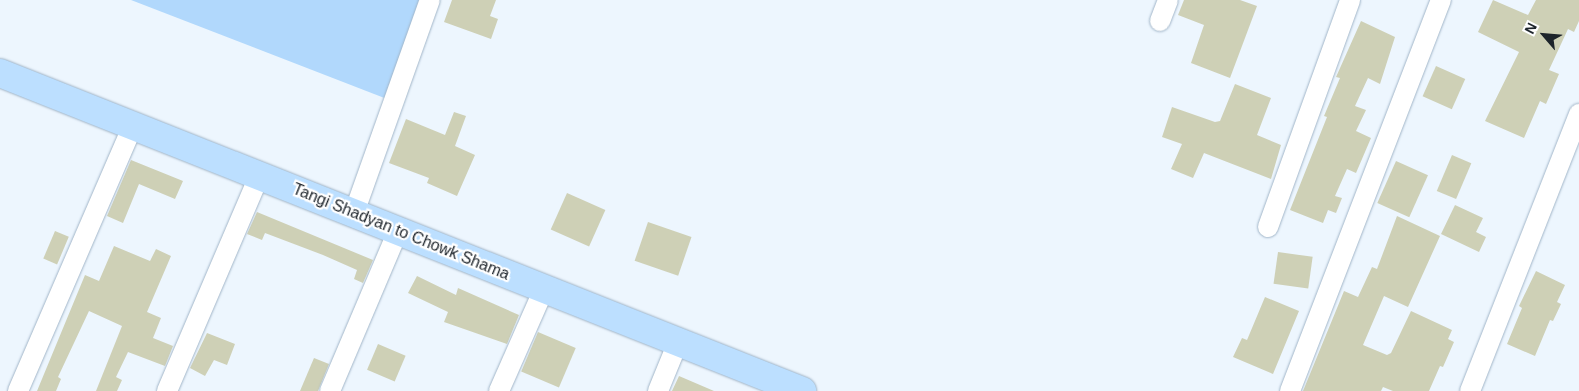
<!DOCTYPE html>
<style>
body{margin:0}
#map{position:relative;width:1579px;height:391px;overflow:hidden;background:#edf6fe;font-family:Arial,sans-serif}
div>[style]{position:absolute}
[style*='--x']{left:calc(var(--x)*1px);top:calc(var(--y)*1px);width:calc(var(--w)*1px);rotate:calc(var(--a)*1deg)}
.green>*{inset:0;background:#b1d8fc}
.building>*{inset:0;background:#ced0b6;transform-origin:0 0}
.roads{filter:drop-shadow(0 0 1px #a1b5c8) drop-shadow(0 0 1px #a1b5c8)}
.street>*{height:20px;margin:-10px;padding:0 10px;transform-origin:10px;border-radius:10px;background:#fff}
.primary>*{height:28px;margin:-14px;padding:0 14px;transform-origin:14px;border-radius:14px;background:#bcdfff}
span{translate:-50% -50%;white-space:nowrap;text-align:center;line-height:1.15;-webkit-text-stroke:4.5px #fff;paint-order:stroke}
.street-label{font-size:16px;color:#1d242b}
.north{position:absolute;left:1519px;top:10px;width:50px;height:50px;-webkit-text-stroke:4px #fff;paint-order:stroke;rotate:297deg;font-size:14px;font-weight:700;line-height:20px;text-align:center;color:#1d242b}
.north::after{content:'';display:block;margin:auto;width:18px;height:22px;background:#1d242b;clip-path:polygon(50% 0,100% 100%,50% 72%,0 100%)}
</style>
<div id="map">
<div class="green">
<i style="clip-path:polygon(131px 0,419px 0,387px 99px)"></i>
</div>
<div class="building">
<i style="clip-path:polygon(452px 0,496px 0,490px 16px,498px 19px,491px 39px,444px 22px)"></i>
<i style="clip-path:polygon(1184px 0,1240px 0,1257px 6px,1230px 78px,1191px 63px,1204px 25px,1178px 15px)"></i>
<i style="clip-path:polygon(1493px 0,1528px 15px,1536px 0,1579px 0,1579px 21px,1574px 32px,1568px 29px,1549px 70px,1559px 74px,1546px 104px,1540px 101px,1524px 138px,1485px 121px,1519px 52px,1478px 32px)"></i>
<i style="clip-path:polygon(1361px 21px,1395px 37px,1380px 84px,1368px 78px,1355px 106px,1366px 110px,1356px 131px,1371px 138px,1356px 173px,1347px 169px,1335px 196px,1342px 198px,1336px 213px,1328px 210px,1323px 223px,1290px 210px,1327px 117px,1324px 116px,1340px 78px,1336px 77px)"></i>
<i style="left:1436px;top:66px;width:32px;height:33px;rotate:24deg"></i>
<i style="clip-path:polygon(1235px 84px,1271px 98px,1257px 135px,1281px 145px,1271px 179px,1204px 153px,1193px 178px,1171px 169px,1182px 144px,1162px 137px,1172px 107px,1215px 122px,1220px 121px)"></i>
<i style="clip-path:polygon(454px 112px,466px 116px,455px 146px,475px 155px,457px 196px,427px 183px,429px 178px,389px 163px,406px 119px,445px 135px)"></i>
<i style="left:1452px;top:155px;width:21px;height:39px;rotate:23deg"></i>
<i style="clip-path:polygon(131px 160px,183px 181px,175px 199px,139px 184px,123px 223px,107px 216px)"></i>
<i style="left:1396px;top:161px;width:35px;height:46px;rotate:24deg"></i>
<i style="left:567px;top:193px;width:42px;height:40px;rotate:24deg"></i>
<i style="clip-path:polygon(1455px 205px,1483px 218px,1476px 232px,1486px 237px,1479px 252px,1441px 234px)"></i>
<i style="clip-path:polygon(257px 212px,373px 260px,363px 283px,354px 279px,357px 270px,323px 255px,265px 233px,262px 240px,247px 234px)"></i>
<i style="clip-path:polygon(1397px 216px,1440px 236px,1408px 307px,1384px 296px,1363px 345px,1387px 355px,1391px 353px,1411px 311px,1452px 330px,1448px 339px,1454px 342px,1443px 367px,1440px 366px,1429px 391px,1393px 391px,1383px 387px,1381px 391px,1303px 391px,1344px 291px,1358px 297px,1372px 267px,1377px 269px)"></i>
<i style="left:648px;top:222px;width:46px;height:41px;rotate:19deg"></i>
<i style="left:55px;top:231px;width:15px;height:30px;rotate:23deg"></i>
<i style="clip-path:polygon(114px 246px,150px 261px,156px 249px,171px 256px,147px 312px,161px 318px,153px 338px,173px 346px,165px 366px,128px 352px,116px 377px,122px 380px,117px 391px,96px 391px,122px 326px,89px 311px,58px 377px,61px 379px,56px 391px,37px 391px,85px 275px,99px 281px)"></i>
<i style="left:1278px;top:252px;width:35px;height:32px;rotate:8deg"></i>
<i style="clip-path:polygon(1536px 271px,1565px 285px,1557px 302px,1561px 304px,1553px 321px,1550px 320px,1535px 356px,1507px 344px,1522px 308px,1519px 306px)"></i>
<i style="clip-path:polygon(417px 276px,456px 295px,458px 288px,519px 315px,507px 344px,444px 322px,448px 312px,408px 293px)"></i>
<i style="clip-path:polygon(1265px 297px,1299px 311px,1273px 374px,1233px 357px,1242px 338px,1247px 340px)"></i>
<i style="left:538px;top:332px;width:41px;height:43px;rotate:23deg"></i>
<i style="clip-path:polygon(207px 333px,235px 344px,227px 365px,214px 360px,205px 376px,190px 368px)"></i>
<i style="left:378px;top:344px;width:30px;height:28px;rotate:23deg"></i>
<i style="clip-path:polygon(314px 358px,329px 364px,318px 391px,300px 391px)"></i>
<i style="clip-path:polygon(679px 376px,714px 391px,672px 391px)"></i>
</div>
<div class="roads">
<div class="street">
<i style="--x:1160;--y:21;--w:22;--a:-69"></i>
<i style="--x:354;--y:213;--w:226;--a:-70.4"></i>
<i style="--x:1268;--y:227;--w:241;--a:-70.1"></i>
<i style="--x:18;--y:391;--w:290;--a:-66.6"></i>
<i style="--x:167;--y:391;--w:234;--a:-66.8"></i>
<i style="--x:330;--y:391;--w:174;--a:-67"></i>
<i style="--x:499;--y:391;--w:111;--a:-66.2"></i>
<i style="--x:658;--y:391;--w:53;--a:-67.8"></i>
<i style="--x:1290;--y:391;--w:419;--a:-68.9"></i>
<i style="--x:1470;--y:391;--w:298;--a:-68.5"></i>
</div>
<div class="primary">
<i style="--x:0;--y:73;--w:863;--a:21.63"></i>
</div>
</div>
<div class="street-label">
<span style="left:401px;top:232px;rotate:22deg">Tangi Shadyan to Chowk Shama</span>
</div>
<div class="north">N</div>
</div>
